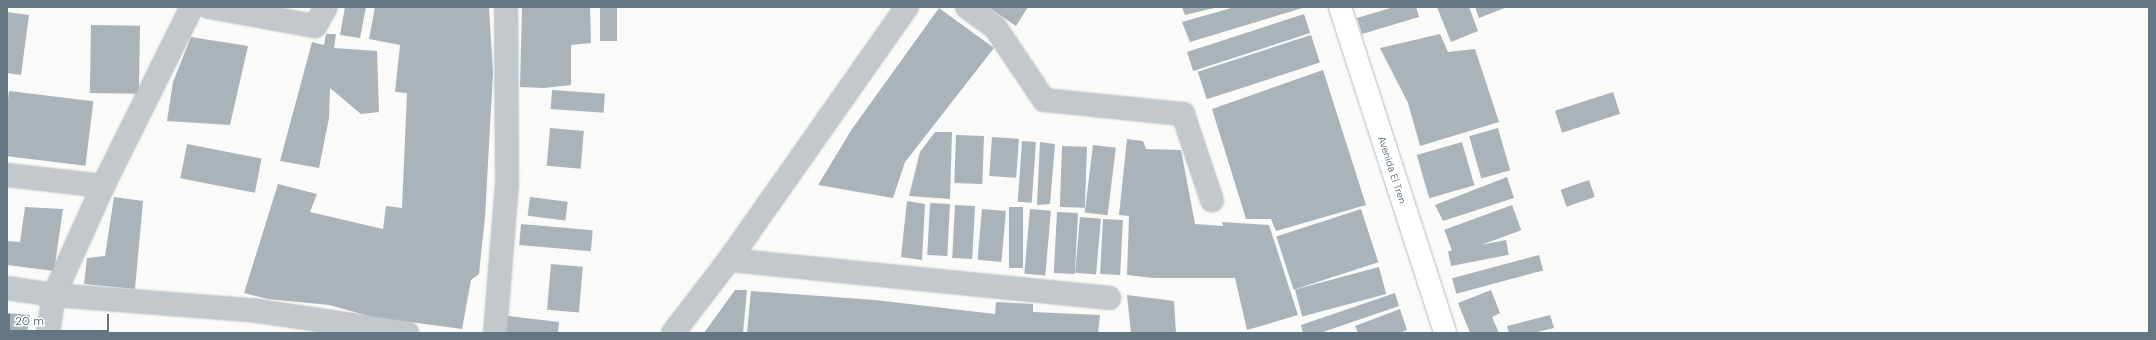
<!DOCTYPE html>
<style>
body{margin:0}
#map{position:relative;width:2156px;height:340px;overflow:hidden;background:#fafaf8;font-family:"DM Sans",sans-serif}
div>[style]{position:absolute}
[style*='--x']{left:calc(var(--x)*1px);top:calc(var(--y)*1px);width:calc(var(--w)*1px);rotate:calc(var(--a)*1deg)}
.building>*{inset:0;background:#aab3b9;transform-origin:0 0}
.roads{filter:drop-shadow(0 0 1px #b3babf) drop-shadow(0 0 1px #b3babf)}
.street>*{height:22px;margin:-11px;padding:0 11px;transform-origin:11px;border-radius:11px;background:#c3c8cc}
.secondary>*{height:22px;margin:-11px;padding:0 11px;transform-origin:11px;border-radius:11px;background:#fff}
span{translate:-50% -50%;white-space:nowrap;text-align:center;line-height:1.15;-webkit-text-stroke:4px #fff;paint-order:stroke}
.street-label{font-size:10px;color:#657683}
.frame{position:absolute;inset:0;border:8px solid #657683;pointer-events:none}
.scale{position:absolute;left:8px;top:314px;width:101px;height:18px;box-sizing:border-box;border:2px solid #657683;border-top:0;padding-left:5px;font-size:12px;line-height:14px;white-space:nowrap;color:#657683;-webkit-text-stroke:3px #fff;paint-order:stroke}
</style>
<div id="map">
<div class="building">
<i style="clip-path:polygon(345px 7px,366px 7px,360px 38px,340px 35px)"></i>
<i style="clip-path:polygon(375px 7px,489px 7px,493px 73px,485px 217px,479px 274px,471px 280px,462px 329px,373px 317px,329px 305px,268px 299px,244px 293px,278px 184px,317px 194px,310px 212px,383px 229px,386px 206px,402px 208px,407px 93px,395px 92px,400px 45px,369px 39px)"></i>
<i style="clip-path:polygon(522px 7px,590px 7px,591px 43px,571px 45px,571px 85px,544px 88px,520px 87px)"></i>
<i style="left:600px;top:7px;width:17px;height:34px"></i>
<i style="clip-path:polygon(988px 7px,1028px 7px,1016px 26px)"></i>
<i style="clip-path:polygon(1182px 7px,1214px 7px,1214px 8px,1185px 15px)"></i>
<i style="clip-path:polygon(1235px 7px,1306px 7px,1190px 42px,1182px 22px)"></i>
<i style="clip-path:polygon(1394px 7px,1416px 7px,1419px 17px,1362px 34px,1357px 18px)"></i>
<i style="clip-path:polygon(1437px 7px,1469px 7px,1478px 31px,1451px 42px)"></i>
<i style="clip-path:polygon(1475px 7px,1507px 7px,1479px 18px)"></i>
<i style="clip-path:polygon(939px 8px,994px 48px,905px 162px,893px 198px,818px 185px,852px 129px)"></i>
<i style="clip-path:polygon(7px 12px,29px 15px,21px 75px,7px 73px)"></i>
<i style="left:1304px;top:14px;width:20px;height:123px;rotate:72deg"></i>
<i style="left:91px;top:25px;width:49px;height:68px;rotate:1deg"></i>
<i style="clip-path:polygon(326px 34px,336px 34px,334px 48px,377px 51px,379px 112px,361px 114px,330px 88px,329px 118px,319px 168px,280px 161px,312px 42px,324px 45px)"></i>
<i style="clip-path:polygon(1440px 34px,1448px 52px,1475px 49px,1499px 122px,1420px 146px,1408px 103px,1380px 48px)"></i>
<i style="left:1311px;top:35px;width:29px;height:119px;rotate:72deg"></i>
<i style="clip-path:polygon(191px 37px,248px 46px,230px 125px,167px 121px,173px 82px)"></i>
<i style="clip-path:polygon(1323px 70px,1366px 205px,1276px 231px,1271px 219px,1246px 219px,1212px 109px)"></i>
<i style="left:552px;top:90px;width:53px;height:19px;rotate:4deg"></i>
<i style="left:9px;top:91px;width:85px;height:65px;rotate:7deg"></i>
<i style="left:1613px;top:92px;width:23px;height:61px;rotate:72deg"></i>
<i style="left:550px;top:128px;width:34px;height:38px;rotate:5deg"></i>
<i style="left:1498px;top:128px;width:44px;height:30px;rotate:74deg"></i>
<i style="clip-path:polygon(935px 132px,952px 132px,950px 199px,909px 196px,920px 152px)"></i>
<i style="left:956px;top:135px;width:28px;height:48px;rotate:2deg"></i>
<i style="left:992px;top:137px;width:27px;height:39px;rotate:4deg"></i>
<i style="clip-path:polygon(1127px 139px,1143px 141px,1146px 149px,1181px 150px,1195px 224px,1223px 226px,1222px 222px,1269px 225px,1298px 315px,1247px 330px,1235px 278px,1154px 278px,1127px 275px,1129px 216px,1119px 215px)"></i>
<i style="left:1022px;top:141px;width:14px;height:61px;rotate:4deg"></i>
<i style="clip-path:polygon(1040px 142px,1055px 144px,1050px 204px,1037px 205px)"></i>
<i style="left:1462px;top:142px;width:45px;height:47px;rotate:74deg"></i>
<i style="left:187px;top:144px;width:76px;height:35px;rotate:11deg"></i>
<i style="left:1093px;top:145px;width:23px;height:68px;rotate:7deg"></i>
<i style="left:1062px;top:146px;width:25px;height:61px;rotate:2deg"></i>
<i style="clip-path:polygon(1507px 177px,1514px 198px,1443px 221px,1435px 205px)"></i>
<i style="left:1589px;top:180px;width:18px;height:30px;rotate:71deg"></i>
<i style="clip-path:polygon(114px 197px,143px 201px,135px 289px,84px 284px,87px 258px,105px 256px)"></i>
<i style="left:530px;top:197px;width:38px;height:19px;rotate:7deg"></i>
<i style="clip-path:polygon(907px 201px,925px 204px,922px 260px,901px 257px)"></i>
<i style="left:930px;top:203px;width:20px;height:52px;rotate:3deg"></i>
<i style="left:955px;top:205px;width:20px;height:53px;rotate:3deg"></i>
<i style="left:1512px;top:205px;width:27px;height:72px;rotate:70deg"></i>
<i style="clip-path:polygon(25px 207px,63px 209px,54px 271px,7px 265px,7px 241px,20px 242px)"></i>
<i style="left:1009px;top:207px;width:14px;height:61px"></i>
<i style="left:982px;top:209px;width:24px;height:51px;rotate:5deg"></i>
<i style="left:1030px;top:209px;width:21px;height:65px;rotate:5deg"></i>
<i style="left:1361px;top:209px;width:56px;height:89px;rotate:72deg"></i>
<i style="left:1057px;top:212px;width:21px;height:61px;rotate:3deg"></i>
<i style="left:1080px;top:217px;width:21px;height:56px;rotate:5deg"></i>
<i style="left:1103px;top:219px;width:20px;height:55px;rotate:3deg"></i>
<i style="left:521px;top:224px;width:72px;height:21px;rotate:5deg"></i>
<i style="left:1506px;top:240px;width:15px;height:59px;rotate:79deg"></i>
<i style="left:1539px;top:255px;width:16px;height:90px;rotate:75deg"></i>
<i style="left:551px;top:264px;width:32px;height:46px;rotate:5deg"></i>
<i style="left:1379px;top:267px;width:28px;height:87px;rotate:75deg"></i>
<i style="clip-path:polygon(735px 290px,747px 290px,743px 333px,704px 333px)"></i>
<i style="clip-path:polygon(1491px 290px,1500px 313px,1492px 317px,1499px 333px,1470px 333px,1458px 303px)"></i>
<i style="clip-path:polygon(751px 291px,875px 300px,995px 314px,996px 302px,1033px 304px,1033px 312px,1100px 315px,1098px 333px,747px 333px)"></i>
<i style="clip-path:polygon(1395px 293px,1399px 306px,1320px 333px,1303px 333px,1301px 325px)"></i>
<i style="clip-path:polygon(1127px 295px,1174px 301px,1176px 333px,1131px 333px)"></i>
<i style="clip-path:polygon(1400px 309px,1407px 330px,1399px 333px,1358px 333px,1355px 326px)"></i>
<i style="clip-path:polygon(7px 313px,30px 315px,27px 333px,7px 333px)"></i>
<i style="clip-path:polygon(1550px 315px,1554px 328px,1533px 333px,1509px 333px,1507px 326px)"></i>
<i style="clip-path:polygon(508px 316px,559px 322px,558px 333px,506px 333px)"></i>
</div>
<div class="roads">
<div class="street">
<i style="--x:209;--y:7;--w:108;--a:10.2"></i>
<i style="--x:315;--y:26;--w:22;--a:-60"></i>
<i style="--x:967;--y:7;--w:34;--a:36"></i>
<i style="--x:995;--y:27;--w:88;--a:56.1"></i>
<i style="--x:1044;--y:100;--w:140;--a:5.8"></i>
<i style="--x:1183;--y:114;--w:91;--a:71.4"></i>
<i style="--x:7;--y:175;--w:97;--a:6.5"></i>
<i style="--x:729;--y:260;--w:382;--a:5.7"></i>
<i style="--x:7;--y:288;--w:48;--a:8.5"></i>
<i style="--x:54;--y:295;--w:198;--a:4.4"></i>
<i style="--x:251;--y:310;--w:158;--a:8.4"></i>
<i style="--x:48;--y:333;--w:38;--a:-81"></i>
<i style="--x:54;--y:295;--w:120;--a:-65.8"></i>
<i style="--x:103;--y:186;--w:200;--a:-63.6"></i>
<i style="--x:495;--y:333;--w:150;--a:-85.4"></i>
<i style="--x:507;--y:183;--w:176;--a:-90.3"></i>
<i style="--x:673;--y:333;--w:92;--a:-52.5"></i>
<i style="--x:729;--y:260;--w:309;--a:-54.9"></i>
</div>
<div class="secondary">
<i style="--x:1340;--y:7;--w:342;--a:72.1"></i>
</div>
</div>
<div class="street-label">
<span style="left:1392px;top:170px;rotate:72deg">Avenida El Tren</span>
</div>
<div class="frame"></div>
<div class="scale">20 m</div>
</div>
